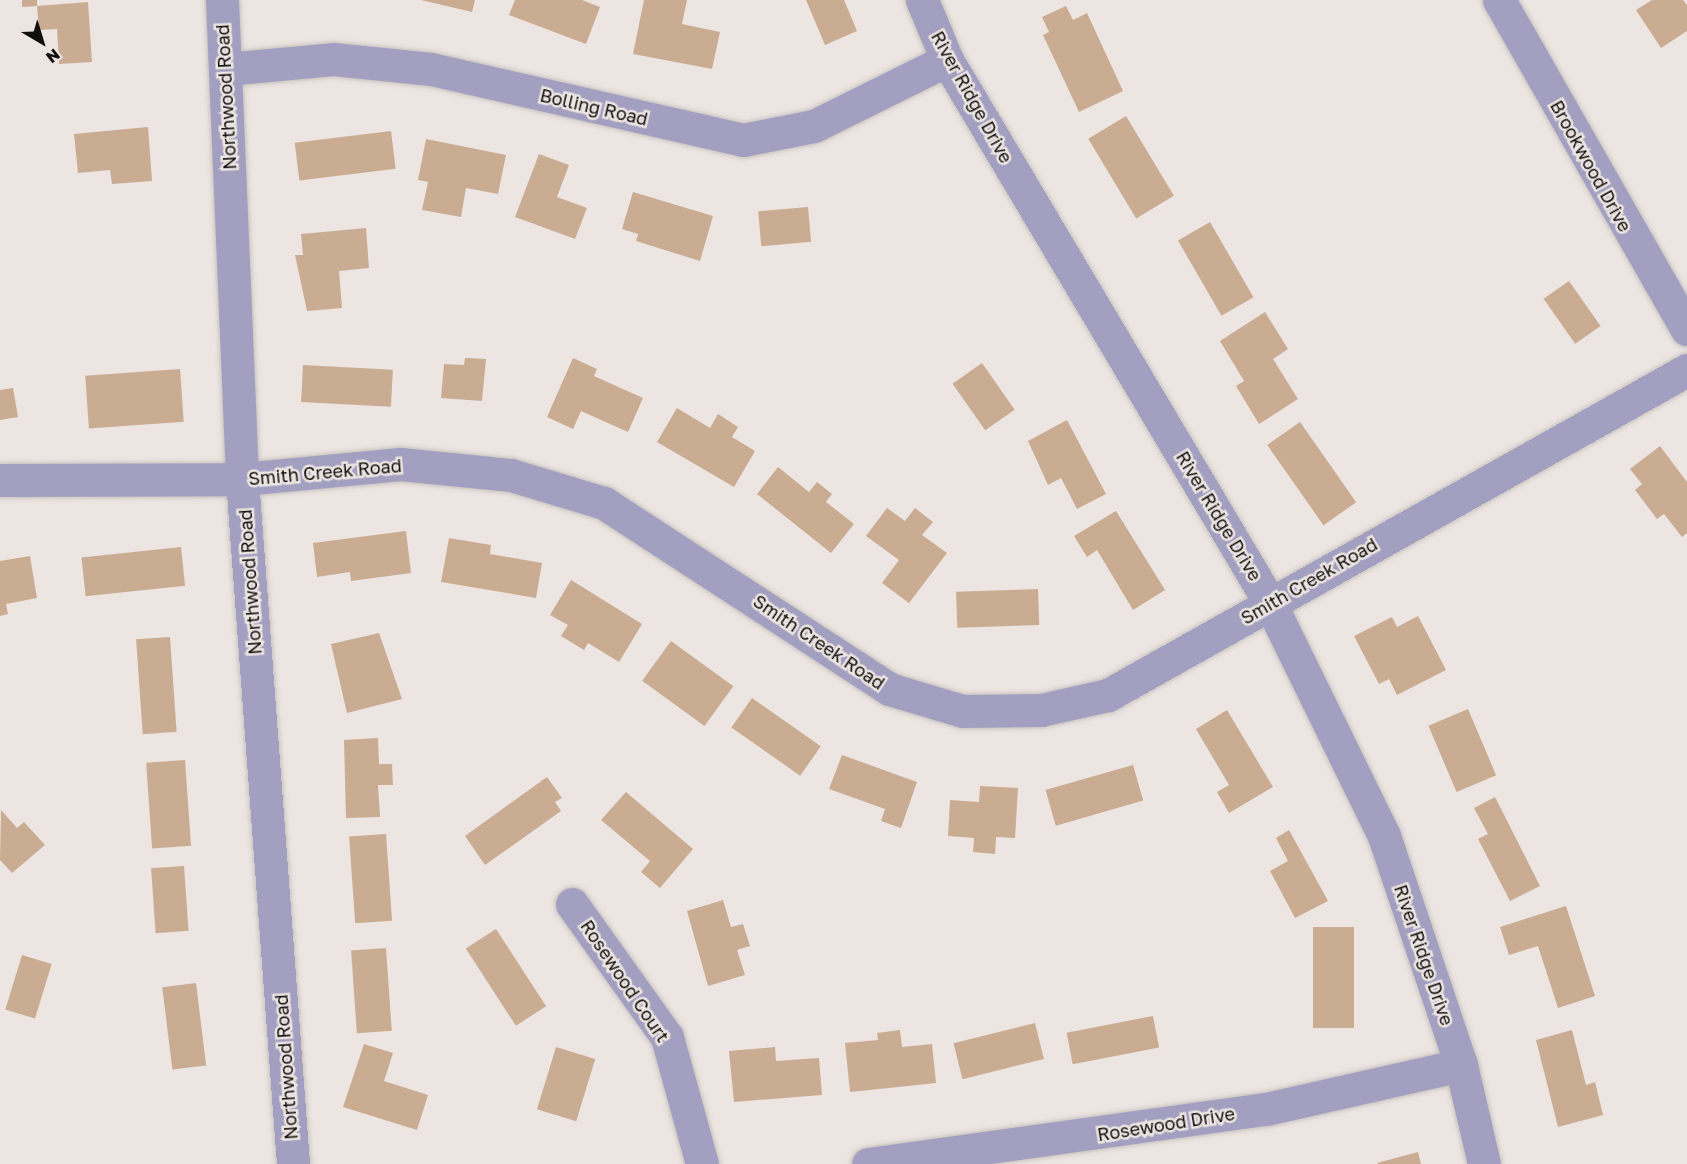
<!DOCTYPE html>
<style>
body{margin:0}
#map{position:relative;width:1687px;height:1164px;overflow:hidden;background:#ece5e2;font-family:"Golos Text",sans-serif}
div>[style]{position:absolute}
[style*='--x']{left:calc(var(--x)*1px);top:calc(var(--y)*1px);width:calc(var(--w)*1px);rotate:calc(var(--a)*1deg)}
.building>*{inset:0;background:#caac93;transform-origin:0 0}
.roads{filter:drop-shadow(0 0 2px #c9c3c0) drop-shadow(0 0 2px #c9c3c0)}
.minor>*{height:33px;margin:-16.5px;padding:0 16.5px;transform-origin:16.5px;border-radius:16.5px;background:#a39fc0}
span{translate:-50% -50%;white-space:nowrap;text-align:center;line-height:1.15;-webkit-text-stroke:5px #ece5e2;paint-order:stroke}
.street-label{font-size:18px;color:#110f0e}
.north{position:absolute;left:12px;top:12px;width:60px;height:60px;-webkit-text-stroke:4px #ece5e2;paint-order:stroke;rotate:142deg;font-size:16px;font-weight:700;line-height:24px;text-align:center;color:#110f0e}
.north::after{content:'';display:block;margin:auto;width:21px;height:27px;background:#110f0e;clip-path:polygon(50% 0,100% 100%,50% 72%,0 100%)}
</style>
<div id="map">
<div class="building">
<i style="clip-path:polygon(22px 0,37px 0,37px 6px,22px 7px)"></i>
<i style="clip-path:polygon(421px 0,475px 0,472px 12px)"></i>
<i style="clip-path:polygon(515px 0,582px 0,600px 7px,586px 44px,509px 15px)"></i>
<i style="clip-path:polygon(644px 0,687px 0,682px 24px,720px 32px,712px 69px,633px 54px)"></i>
<i style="clip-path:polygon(806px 0,844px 0,857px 31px,825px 45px)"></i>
<i style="clip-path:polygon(1652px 0,1683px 0,1687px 5px,1687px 31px,1661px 48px,1636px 10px)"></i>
<i style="clip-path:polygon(88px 2px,92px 62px,59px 64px,57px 29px,39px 30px,37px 6px)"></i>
<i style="clip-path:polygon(1066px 6px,1073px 20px,1087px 13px,1123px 91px,1079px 112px,1043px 35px,1049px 32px,1042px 17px)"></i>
<i style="left:1126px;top:116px;width:93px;height:44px;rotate:59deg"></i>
<i style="clip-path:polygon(148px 127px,152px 181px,112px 184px,110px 170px,78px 173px,74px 134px)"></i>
<i style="left:391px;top:131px;width:38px;height:97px;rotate:83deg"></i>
<i style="clip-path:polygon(426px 139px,506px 155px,498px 194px,466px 188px,461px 217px,422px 210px,428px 182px,418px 180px)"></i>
<i style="clip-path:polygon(539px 154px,569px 165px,557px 197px,587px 208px,575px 239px,515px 217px)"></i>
<i style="clip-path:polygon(633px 192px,713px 216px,700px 261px,636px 241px,638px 234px,622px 229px)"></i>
<i style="left:808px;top:207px;width:35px;height:50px;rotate:85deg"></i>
<i style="left:1210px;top:222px;width:87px;height:37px;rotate:60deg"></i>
<i style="clip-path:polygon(366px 228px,369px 268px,339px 271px,342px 308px,307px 311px,295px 255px,303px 255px,301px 234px)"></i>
<i style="left:1569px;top:281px;width:55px;height:31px;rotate:55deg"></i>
<i style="clip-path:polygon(1265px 312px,1288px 349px,1273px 359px,1298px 399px,1259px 424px,1236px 386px,1244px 381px,1220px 341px)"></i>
<i style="clip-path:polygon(465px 358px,486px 359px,482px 401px,441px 398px,444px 364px,464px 365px)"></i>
<i style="clip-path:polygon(573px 358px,597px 369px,594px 376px,643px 398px,628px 432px,581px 411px,573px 429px,547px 417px)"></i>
<i style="left:982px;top:363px;width:57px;height:36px;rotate:55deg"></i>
<i style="left:303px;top:365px;width:90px;height:37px;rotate:3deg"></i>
<i style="left:180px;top:369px;width:53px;height:95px;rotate:86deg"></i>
<i style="clip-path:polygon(13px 388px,18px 417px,0 420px,0 390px)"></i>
<i style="clip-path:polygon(677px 408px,710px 428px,718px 414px,738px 427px,732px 437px,755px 451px,734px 487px,657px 442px)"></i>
<i style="clip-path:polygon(1067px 420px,1106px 494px,1077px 509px,1061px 478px,1048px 485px,1028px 441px)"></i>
<i style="left:1300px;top:422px;width:98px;height:40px;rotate:55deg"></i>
<i style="clip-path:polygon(1660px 446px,1687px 482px,1687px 533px,1682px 537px,1664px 514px,1657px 519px,1635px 490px,1642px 484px,1630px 469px)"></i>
<i style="clip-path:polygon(778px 467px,809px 492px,817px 482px,832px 494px,826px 502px,854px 524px,831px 553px,757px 494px)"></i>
<i style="clip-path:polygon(887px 508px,905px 521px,915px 508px,933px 522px,922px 535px,947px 553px,909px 603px,882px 583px,899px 560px,866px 536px)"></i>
<i style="clip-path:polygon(1116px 511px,1165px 590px,1133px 610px,1097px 550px,1087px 557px,1074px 536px)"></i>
<i style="clip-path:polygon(406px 531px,411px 573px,351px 581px,350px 572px,317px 577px,313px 543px)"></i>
<i style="clip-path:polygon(449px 538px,491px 545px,490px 554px,542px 563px,536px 598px,441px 582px)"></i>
<i style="left:181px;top:547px;width:39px;height:100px;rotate:84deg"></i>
<i style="clip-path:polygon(30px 556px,37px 598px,6px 604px,8px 614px,0 616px,0 561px)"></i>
<i style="clip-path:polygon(571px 580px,642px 624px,619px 662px,588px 643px,584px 650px,561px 636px,568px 625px,550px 615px)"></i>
<i style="left:1038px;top:589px;width:36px;height:82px;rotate:88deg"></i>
<i style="clip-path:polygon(1418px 616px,1446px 670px,1397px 695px,1389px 679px,1379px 684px,1354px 636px,1392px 617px,1397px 627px)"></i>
<i style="clip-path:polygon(379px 633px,402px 699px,347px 713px,331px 644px)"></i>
<i style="left:170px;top:637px;width:95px;height:34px;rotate:86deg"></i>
<i style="left:671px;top:641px;width:77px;height:49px;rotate:36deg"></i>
<i style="left:752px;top:698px;width:84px;height:36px;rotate:35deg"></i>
<i style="left:1468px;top:709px;width:72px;height:43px;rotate:67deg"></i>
<i style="clip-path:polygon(1227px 710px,1273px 787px,1229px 813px,1217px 792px,1229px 785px,1196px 729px)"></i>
<i style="clip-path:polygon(378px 738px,379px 764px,392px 764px,393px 785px,378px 785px,380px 817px,346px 818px,344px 740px)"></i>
<i style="clip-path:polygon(842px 755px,917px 782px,901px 828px,881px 821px,885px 809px,829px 789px)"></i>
<i style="left:185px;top:760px;width:86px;height:39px;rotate:86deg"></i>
<i style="left:1133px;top:765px;width:37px;height:91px;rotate:74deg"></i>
<i style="clip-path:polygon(547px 777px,562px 798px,555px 802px,561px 811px,485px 865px,465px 836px)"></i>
<i style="clip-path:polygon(980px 786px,1018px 788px,1015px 838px,996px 837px,995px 854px,973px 852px,974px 838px,948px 836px,950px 800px,979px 802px)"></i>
<i style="clip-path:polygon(626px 792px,693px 849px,660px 888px,641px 872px,650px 861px,601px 820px)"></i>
<i style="clip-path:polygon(1495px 797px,1540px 886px,1510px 901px,1478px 839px,1488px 834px,1474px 808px)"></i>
<i style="clip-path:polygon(1px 810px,17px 828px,24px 822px,45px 845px,12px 873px,0 860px)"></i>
<i style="clip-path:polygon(1289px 830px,1328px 901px,1295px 918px,1270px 871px,1288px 861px,1276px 838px)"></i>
<i style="left:386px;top:834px;width:87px;height:37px;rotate:86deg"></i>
<i style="left:184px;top:866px;width:65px;height:33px;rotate:86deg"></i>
<i style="clip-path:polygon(723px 900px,731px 927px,743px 924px,750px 946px,737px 950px,745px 975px,708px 986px,687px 911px)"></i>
<i style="clip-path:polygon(1566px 906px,1595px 996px,1558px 1008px,1538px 946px,1509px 955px,1500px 927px)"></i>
<i style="left:1313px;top:927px;width:41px;height:101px"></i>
<i style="left:496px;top:929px;width:92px;height:36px;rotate:57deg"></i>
<i style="left:386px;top:948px;width:83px;height:35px;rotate:86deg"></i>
<i style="left:22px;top:955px;width:31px;height:57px;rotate:17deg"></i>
<i style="left:196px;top:983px;width:83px;height:34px;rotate:83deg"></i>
<i style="left:1153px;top:1016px;width:32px;height:88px;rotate:79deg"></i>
<i style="left:1035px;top:1023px;width:37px;height:84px;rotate:76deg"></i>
<i style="clip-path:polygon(900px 1030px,902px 1047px,932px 1044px,936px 1083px,850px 1092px,845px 1043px,878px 1040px,877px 1033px)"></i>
<i style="clip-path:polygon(1572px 1030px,1586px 1085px,1595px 1082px,1603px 1115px,1558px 1127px,1536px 1040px)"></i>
<i style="clip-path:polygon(364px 1044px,393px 1053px,384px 1081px,428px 1095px,417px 1130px,343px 1107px)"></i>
<i style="left:556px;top:1047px;width:41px;height:65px;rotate:17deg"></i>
<i style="clip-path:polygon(775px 1047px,776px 1061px,819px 1058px,822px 1095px,734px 1102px,729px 1051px)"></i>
<i style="clip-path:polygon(1418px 1152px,1421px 1164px,1378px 1164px,1377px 1163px)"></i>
</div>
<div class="roads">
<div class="minor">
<i style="--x:222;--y:0;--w:479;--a:87.6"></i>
<i style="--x:242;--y:479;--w:687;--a:85.74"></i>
<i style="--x:922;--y:0;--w:65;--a:67.4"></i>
<i style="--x:947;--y:60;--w:632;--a:59.25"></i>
<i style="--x:1270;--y:603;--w:259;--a:63.9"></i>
<i style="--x:1384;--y:836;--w:242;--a:71.4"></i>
<i style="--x:1461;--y:1065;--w:102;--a:76.9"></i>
<i style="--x:1499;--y:0;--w:379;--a:60.3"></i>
<i style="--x:226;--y:69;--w:107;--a:-5.3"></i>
<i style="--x:333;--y:59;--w:99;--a:5.8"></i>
<i style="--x:431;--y:69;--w:320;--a:12.8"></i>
<i style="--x:743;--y:140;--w:72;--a:-11.2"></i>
<i style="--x:814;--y:126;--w:148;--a:-26.4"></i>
<i style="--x:0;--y:480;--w:242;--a:-0.2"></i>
<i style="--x:242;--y:479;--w:159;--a:-5.4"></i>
<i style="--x:400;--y:464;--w:112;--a:5.7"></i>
<i style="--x:511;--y:475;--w:97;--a:16.8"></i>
<i style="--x:604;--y:503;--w:340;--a:33.1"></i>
<i style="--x:889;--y:689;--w:77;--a:16.6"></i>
<i style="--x:963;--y:711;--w:78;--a:-0.7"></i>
<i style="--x:1041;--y:710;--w:69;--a:-12.6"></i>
<i style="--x:1108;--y:695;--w:664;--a:-29.31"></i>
<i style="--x:572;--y:904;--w:163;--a:54.5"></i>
<i style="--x:667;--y:1037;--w:132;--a:74.6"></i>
<i style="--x:868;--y:1164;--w:402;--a:-7.9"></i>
<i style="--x:1266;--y:1109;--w:200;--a:-12.7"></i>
</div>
</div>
<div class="street-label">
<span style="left:226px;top:97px;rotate:-93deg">Northwood Road</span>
<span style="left:972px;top:97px;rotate:61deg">River Ridge Drive</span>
<span style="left:594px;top:107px;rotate:13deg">Bolling Road</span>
<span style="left:1591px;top:166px;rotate:61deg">Brookwood Drive</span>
<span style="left:325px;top:472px;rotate:-5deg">Smith Creek Road</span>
<span style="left:1219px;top:516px;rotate:59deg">River Ridge Drive</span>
<span style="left:1309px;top:581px;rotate:-30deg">Smith Creek Road</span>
<span style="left:250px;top:582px;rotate:-94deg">Northwood Road</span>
<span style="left:819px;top:642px;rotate:34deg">Smith Creek Road</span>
<span style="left:1424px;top:955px;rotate:71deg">River Ridge Drive</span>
<span style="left:625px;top:981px;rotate:56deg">Rosewood Court</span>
<span style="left:286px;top:1067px;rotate:-94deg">Northwood Road</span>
<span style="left:1166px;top:1124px;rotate:-9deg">Rosewood Drive</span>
</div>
<div class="north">N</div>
</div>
